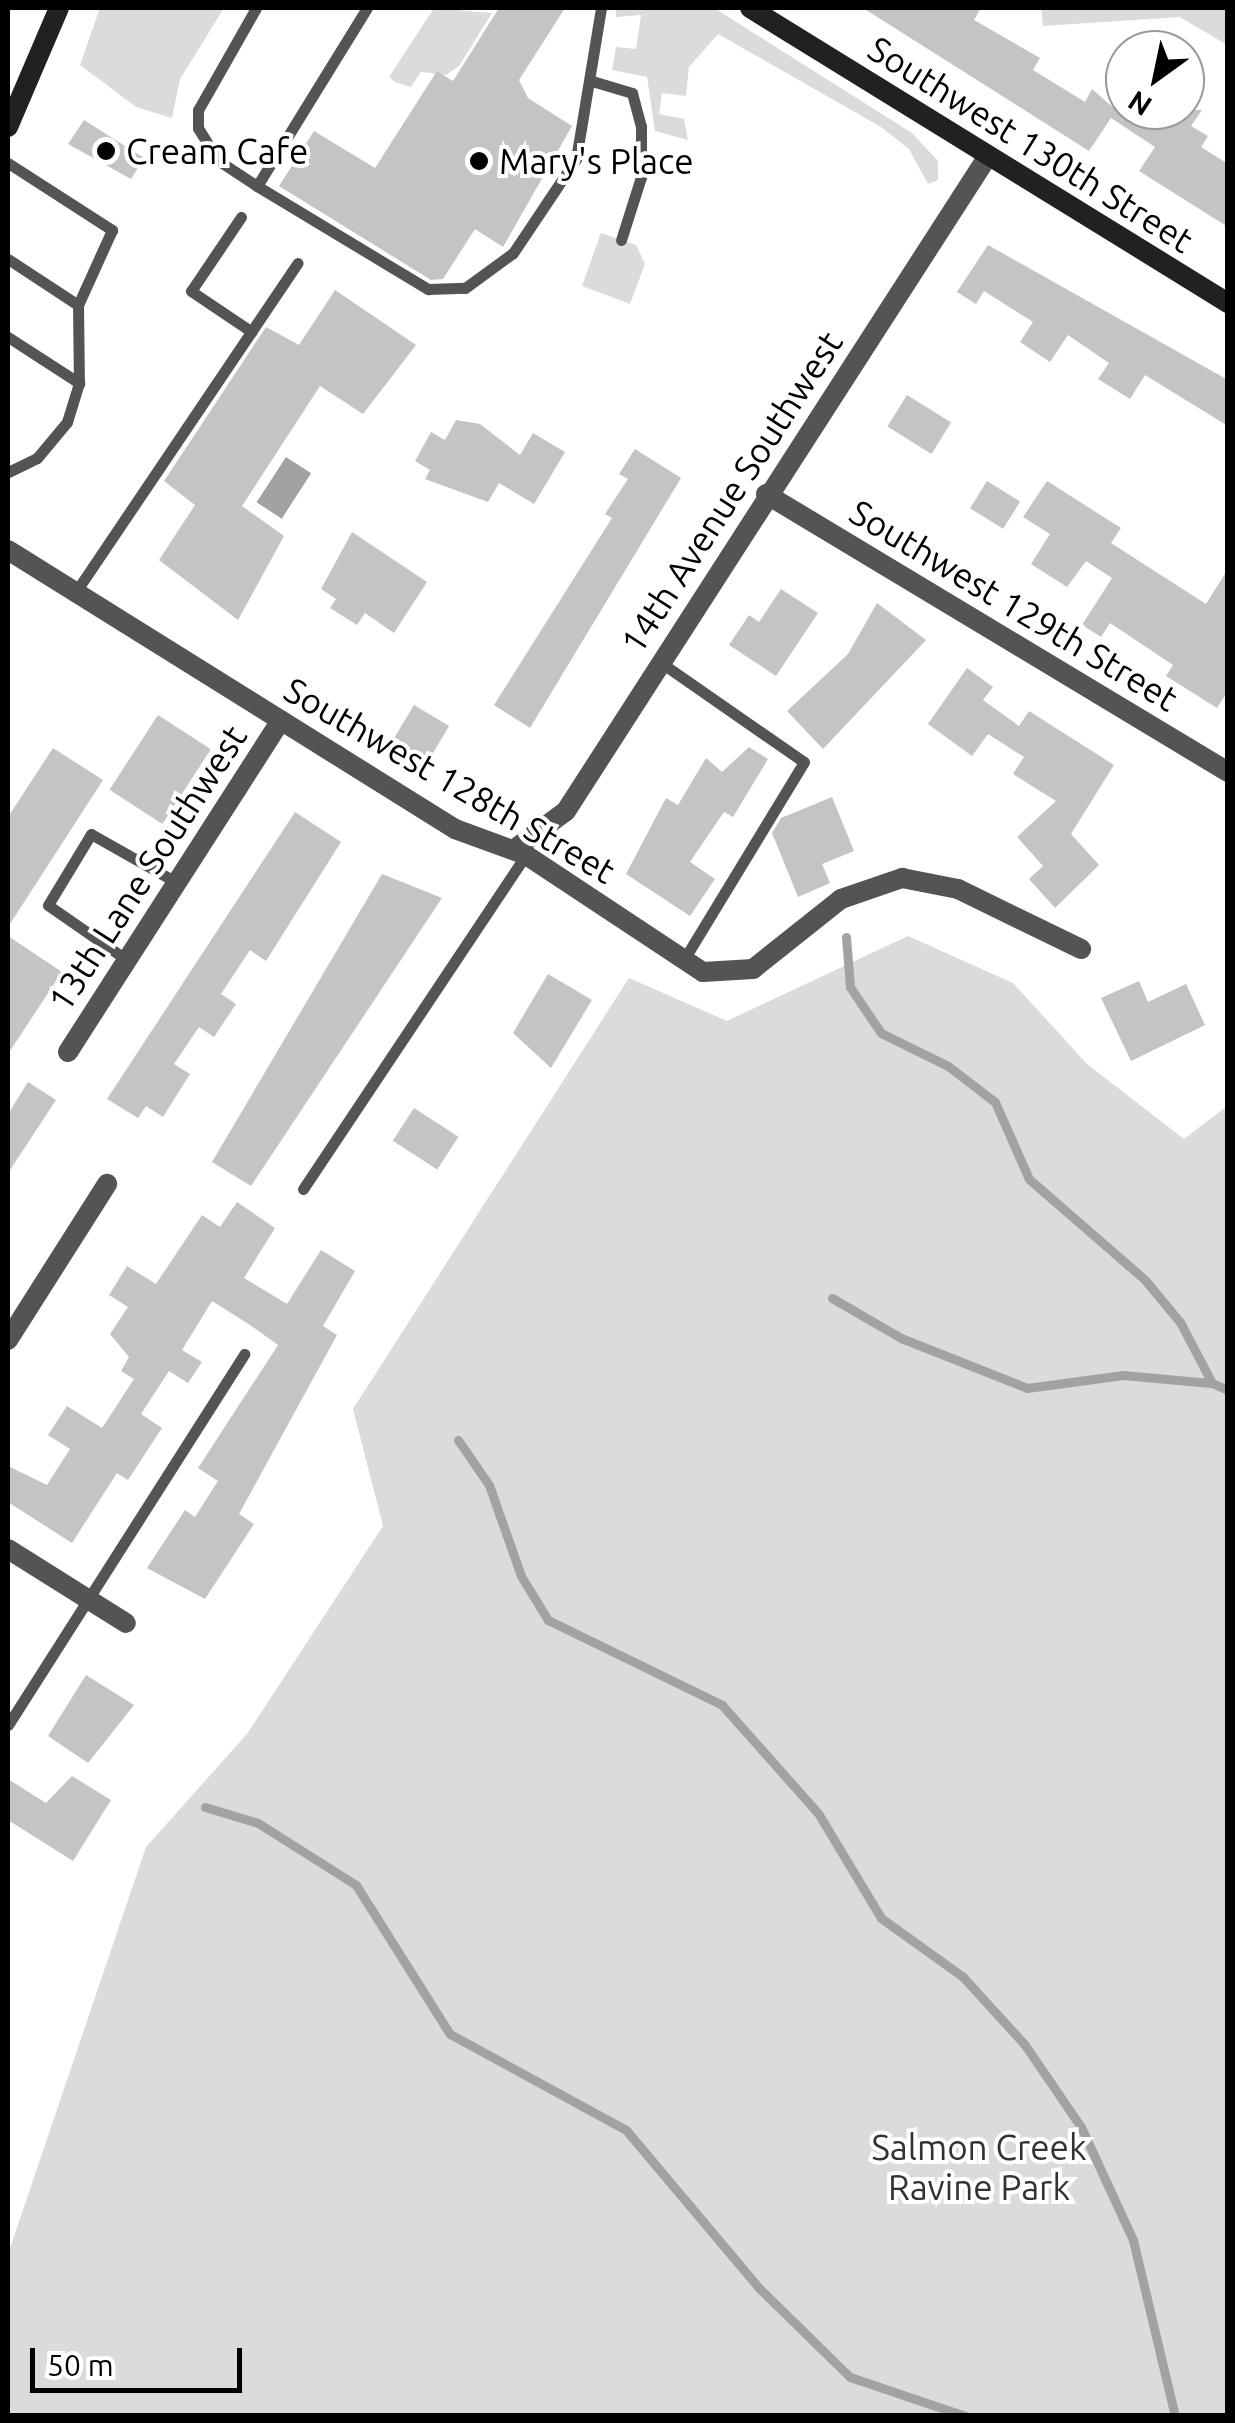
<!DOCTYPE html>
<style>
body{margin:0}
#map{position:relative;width:1235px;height:2423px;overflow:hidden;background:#fff;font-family:Ubuntu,sans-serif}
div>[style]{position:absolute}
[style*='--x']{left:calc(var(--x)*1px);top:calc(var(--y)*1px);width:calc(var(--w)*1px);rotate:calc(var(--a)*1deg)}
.green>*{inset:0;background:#dbdbdb}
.water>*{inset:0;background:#a2a2a2;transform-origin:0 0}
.stream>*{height:9px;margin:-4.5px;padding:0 4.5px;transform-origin:4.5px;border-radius:4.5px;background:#a2a2a2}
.building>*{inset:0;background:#c4c4c4;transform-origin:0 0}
.lane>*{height:11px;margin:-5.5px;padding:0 5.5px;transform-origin:5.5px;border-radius:5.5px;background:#545454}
.street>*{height:20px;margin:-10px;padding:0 10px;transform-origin:10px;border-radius:10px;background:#545454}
.secondary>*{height:20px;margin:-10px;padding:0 10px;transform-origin:10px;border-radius:10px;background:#212121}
.dots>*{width:28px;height:28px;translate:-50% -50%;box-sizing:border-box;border:5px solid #fff;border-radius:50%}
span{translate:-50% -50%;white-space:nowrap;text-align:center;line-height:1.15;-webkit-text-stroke:8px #fff;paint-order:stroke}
.street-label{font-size:35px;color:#000}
.poi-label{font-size:35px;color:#000}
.left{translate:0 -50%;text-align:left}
.park-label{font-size:35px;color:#323232}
.frame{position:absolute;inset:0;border:10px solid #000;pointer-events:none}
.north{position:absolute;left:1105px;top:30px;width:100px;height:100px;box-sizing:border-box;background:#fff;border:2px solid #999;border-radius:50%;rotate:213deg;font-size:28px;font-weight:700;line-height:40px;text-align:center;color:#000}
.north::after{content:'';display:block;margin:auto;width:35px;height:45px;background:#000;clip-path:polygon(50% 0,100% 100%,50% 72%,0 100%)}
.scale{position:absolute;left:30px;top:2348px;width:212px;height:45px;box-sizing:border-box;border:5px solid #000;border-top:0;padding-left:12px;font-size:30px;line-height:35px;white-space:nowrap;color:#000;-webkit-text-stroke:8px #fff;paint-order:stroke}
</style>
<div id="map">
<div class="green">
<i style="clip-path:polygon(100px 8px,224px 8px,180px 79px,172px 118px,136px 107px,80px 65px)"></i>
<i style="clip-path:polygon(434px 8px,492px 13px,459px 66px,446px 75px,421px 72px,411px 87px,395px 82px,389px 77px)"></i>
<i style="clip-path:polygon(616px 8px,714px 8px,912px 133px,938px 161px,938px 180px,928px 184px,909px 149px,881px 127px,718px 34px,689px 67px,686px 96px,662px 93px,659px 114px,684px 119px,688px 140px,655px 131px,647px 77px,612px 70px,616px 47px,636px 49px,641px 15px,616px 17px)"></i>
<i style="clip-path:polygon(1041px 8px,1227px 8px,1227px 45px,1180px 17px,1043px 26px)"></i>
<i style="clip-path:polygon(601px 233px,636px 245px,645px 264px,630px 304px,582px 286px)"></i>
<i style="clip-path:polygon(908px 936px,1013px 983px,1087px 1064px,1184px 1139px,1227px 1106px,1227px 2415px,8px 2415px,8px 2254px,146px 1847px,247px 1734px,383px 1526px,353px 1409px,629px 978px,727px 1021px)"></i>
</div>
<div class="water">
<i style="left:286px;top:457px;width:30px;height:54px;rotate:33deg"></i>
</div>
<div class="stream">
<i style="--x:846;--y:937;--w:50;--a:85.4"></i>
<i style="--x:850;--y:987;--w:55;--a:56"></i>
<i style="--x:881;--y:1033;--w:75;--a:26.2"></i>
<i style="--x:948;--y:1066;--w:59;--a:37.5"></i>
<i style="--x:995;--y:1102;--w:84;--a:66.2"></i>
<i style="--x:1029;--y:1179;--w:154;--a:41"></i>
<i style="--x:1145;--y:1280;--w:55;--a:50.2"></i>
<i style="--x:1180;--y:1322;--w:69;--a:62.3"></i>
<i style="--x:1212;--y:1383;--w:17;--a:24"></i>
<i style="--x:832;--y:1298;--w:80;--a:30.1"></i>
<i style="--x:901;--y:1338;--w:136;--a:21.6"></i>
<i style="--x:1027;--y:1388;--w:97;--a:-7.7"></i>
<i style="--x:1123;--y:1375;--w:88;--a:5.2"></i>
<i style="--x:458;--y:1440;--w:55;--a:55.4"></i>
<i style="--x:489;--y:1485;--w:96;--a:70.6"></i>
<i style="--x:521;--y:1576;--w:52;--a:58.5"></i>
<i style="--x:548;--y:1620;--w:194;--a:26"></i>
<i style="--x:722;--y:1705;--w:144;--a:48.4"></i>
<i style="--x:818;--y:1813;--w:122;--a:59"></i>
<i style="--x:881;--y:1918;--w:101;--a:35.7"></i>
<i style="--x:963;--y:1977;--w:92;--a:47.6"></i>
<i style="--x:1025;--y:2045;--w:99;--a:55.7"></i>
<i style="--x:1081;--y:2127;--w:124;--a:65.3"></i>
<i style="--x:1133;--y:2240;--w:181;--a:76.6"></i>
<i style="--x:205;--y:1807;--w:55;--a:16.8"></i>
<i style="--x:258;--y:1823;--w:116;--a:32.3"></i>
<i style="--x:356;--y:1885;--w:176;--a:57.8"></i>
<i style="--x:450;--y:2034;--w:200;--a:28.6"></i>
<i style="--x:626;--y:2130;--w:207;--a:49.9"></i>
<i style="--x:759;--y:2288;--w:127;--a:44.4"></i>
<i style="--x:850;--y:2377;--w:121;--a:18.7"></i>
</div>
<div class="building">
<i style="clip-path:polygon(499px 8px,565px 8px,519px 80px,528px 98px,572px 126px,503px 247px,475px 229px,443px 279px,431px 280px,279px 186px,314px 131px,375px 168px,437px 71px,453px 81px)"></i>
<i style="clip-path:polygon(863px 8px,981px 8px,974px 20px,1040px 58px,1033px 70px,1085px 102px,1092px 89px,1116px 110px,1202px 110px,1191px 126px,1208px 136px,1201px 147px,1228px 164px,1228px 227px,1139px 171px,1155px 147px,1111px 118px,1089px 151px)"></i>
<i style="clip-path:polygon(84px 120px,144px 158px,131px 179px,68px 144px)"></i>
<i style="clip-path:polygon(988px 245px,1228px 380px,1228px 426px,1145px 375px,1130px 399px,1098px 379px,1109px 363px,1068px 335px,1050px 362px,1020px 342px,1033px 322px,984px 291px,976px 304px,957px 292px)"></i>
<i style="clip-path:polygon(335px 290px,416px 345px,363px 414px,320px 386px,242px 506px,284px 536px,238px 620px,159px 560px,195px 505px,164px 481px,266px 327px,299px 345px)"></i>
<i style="left:907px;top:395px;width:52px;height:37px;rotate:32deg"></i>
<i style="clip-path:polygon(456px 420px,480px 424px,520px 455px,533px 433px,565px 452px,534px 504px,499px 483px,488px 502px,425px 479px,430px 470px,415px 461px,431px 432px,445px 440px)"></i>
<i style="clip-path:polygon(635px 449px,681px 478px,530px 728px,494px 705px,612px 518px,605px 514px,628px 479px,619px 474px)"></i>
<i style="left:987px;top:481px;width:39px;height:32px;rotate:32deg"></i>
<i style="clip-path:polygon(1047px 481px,1121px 528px,1111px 543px,1206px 604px,1228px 569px,1228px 691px,1217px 708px,1166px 676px,1173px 665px,1110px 623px,1101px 637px,1082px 625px,1112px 578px,1086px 561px,1067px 587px,1031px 564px,1050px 534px,1023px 517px)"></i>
<i style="clip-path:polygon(352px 532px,427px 582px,394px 633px,365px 613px,357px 625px,330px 608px,336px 599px,321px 589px)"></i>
<i style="clip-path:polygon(781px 589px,818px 613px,776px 676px,729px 645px,749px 615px,759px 622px)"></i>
<i style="clip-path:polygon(877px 603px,926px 640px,823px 749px,787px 711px,848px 654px)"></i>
<i style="clip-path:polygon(967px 668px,993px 687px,983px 700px,1019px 726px,1029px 711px,1114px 765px,1071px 834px,1099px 865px,1055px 908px,1029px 879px,1043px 866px,1017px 837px,1056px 801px,1013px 774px,1024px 757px,988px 734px,972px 756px,928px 724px)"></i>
<i style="left:414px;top:705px;width:41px;height:40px;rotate:31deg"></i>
<i style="left:158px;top:715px;width:63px;height:89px;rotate:33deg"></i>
<i style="clip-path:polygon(749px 747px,768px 759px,733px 817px,724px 812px,690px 862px,715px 879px,690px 916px,626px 874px,666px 798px,678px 805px,706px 758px,722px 772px)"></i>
<i style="clip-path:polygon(53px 748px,103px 780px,8px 927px,8px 817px)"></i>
<i style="clip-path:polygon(832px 797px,854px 851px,822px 864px,830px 883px,798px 897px,772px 833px,781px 818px)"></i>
<i style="clip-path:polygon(295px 812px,341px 842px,266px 961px,250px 950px,221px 994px,236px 1004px,214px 1037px,199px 1027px,174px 1064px,190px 1074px,163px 1117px,146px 1106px,138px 1118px,107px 1099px)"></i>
<i style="clip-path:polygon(382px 874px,442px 898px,251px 1186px,212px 1162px)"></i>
<i style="clip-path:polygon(8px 936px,62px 972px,8px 1054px)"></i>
<i style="clip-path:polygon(548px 974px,592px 1000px,551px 1068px,513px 1033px)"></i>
<i style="clip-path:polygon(1139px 981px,1148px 1002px,1186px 984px,1205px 1025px,1131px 1061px,1101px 998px)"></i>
<i style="clip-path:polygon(28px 1082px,56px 1100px,8px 1173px,8px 1114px)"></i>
<i style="left:414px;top:1108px;width:53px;height:39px;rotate:33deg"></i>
<i style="clip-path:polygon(237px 1202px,275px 1228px,244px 1278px,287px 1304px,321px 1250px,355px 1271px,323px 1326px,337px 1335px,239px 1514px,254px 1524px,205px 1599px,147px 1568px,185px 1510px,195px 1517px,218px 1481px,198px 1468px,278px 1345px,250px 1325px,212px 1301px,182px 1350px,202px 1362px,188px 1383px,169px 1371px,141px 1414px,162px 1428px,128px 1480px,117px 1473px,72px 1543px,8px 1502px,8px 1466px,47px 1485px,70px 1449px,48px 1435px,67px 1406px,102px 1428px,134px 1379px,121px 1371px,129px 1357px,110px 1334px,128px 1307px,109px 1295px,127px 1266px,156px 1284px,202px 1215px,220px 1227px)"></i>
<i style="clip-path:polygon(86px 1675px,134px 1705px,88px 1763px,48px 1736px)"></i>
<i style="clip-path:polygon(72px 1776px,111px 1800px,73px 1861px,8px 1820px,8px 1779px,46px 1803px)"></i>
</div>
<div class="lane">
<i style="--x:256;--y:8;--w:117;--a:119.6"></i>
<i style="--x:198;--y:110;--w:18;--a:90"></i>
<i style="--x:198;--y:128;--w:39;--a:58"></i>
<i style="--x:219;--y:161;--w:45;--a:33.3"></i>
<i style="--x:257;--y:186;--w:209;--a:-58.3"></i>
<i style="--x:592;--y:81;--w:42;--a:16.7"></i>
<i style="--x:632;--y:93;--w:34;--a:75"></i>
<i style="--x:641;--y:126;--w:51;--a:90"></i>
<i style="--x:641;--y:177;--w:66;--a:107.6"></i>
<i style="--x:8;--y:163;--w:124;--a:32.8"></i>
<i style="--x:112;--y:230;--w:82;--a:114.4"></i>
<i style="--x:257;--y:186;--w:200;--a:31.1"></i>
<i style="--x:428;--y:289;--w:37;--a:-2"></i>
<i style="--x:465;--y:288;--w:59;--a:-36.1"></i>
<i style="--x:513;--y:253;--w:113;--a:-56.2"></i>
<i style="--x:576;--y:159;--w:153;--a:-80.6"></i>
<i style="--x:241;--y:217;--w:89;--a:124"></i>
<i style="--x:191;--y:291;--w:73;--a:33.9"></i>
<i style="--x:8;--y:259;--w:84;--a:33.3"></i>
<i style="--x:78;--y:305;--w:78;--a:89.3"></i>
<i style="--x:79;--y:383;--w:41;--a:107.1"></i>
<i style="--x:67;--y:422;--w:47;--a:129.8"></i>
<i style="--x:37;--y:458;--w:32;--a:154"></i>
<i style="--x:8;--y:337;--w:85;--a:32.9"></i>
<i style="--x:75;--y:593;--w:398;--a:-56"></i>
<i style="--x:660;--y:662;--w:175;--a:34.8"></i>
<i style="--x:804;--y:762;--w:233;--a:121.3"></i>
<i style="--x:127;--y:960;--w:96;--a:-145.2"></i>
<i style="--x:48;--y:905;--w:83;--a:-58.8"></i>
<i style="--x:91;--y:834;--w:98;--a:29.5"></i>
<i style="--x:303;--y:1189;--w:402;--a:-56.3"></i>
<i style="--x:8;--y:1725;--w:440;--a:-57.5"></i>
</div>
<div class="street">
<i style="--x:766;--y:494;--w:539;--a:31.04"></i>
<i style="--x:8;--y:550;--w:527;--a:31.97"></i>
<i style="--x:455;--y:829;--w:76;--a:20.1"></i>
<i style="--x:526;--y:855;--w:212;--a:33.5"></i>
<i style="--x:703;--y:972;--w:50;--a:-3.4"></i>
<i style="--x:753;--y:969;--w:112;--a:-38.5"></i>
<i style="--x:841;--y:899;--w:65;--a:-19"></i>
<i style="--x:902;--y:878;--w:57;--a:11.1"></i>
<i style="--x:958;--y:889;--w:137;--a:26"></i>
<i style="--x:516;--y:848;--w:62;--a:-36.5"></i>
<i style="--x:566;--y:811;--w:779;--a:-57.21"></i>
<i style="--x:68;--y:1052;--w:394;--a:-57.3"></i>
<i style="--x:8;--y:1340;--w:185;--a:-57.6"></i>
<i style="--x:8;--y:1549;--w:139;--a:32.1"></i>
</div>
<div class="secondary">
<i style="--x:750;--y:8;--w:562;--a:31.68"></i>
<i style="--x:8;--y:127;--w:129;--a:-66.8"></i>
</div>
<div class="dots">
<i style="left:106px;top:151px;background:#000"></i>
<i style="left:479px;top:161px;background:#000"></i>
</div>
<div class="street-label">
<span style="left:1031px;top:144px;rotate:32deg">Southwest 130th Street</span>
<span style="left:731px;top:492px;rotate:-57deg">14th Avenue Southwest</span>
<span style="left:1014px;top:605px;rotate:31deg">Southwest 129th Street</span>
<span style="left:450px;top:780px;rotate:30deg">Southwest 128th Street</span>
<span style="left:147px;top:868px;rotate:-57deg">13th Lane Southwest</span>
</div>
<div class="poi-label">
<span class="left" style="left:126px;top:151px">Cream Cafe</span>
<span class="left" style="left:499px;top:161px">Mary's Place</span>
</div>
<div class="park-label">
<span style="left:979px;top:2167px">Salmon Creek<br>Ravine Park</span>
</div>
<div class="frame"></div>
<div class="north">N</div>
<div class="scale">50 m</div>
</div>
